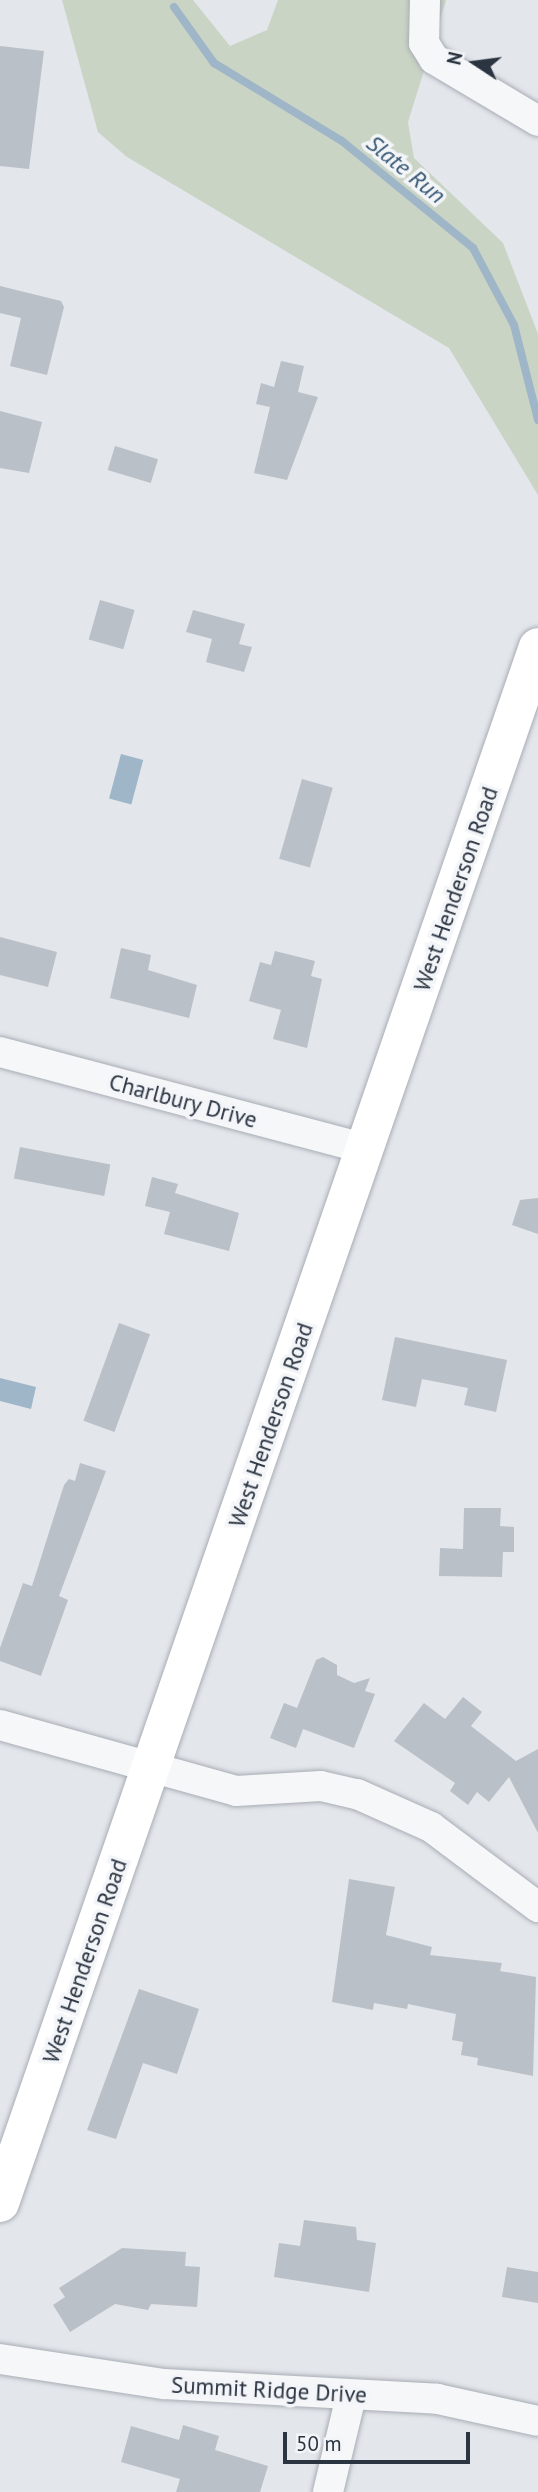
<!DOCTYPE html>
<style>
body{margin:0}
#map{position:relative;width:538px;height:2492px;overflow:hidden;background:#e3e6eb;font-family:"PT Sans",sans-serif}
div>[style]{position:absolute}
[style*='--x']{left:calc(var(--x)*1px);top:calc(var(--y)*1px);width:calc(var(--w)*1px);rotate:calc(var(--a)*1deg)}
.green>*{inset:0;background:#c9d4c4}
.water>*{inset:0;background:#9fb6c9;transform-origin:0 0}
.stream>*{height:8px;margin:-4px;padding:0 4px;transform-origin:4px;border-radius:4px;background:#9fb6c9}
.building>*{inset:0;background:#bac0c7;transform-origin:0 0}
.roads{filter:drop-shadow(0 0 2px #a8adb5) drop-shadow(0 0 2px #a8adb5)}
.minor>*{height:30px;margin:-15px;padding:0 15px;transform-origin:15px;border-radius:15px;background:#f6f7f9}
.major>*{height:38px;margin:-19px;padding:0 19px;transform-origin:19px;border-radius:19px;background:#fff}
span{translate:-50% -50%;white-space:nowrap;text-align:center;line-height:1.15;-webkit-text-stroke:7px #f3f5f8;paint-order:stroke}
.street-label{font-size:23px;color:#2b3542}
.water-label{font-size:24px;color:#365775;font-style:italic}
.north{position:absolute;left:440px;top:28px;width:70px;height:70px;-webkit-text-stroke:5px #f3f5f8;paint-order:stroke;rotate:283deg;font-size:19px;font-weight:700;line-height:28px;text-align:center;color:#2b3542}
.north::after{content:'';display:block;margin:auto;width:24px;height:32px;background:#2b3542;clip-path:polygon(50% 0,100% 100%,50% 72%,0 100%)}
.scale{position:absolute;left:283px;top:2432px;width:187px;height:32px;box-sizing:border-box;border:4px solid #2b3542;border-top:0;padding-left:9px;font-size:21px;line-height:24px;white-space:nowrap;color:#2b3542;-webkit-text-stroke:5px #f3f5f8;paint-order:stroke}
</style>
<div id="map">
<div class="green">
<i style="clip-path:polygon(62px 0,193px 0,230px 46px,267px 30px,278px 0,446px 0,408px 122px,414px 158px,503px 243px,538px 334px,538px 495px,449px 348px,127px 157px,98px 132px)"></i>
</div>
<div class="water">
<i style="left:121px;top:754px;width:23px;height:46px;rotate:15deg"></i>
<i style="clip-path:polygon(0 1378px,36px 1387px,31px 1409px,0 1401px)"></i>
</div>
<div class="stream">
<i style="--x:174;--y:7;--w:69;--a:54.5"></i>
<i style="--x:214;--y:63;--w:150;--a:31.4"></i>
<i style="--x:342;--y:141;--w:169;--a:39.2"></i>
<i style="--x:473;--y:248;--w:87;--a:62"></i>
<i style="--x:514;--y:325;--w:98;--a:75.8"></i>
</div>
<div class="building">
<i style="clip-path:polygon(0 46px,44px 51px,29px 169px,0 166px)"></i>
<i style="clip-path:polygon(0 286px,61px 301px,64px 307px,47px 375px,10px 366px,21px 318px,0 313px)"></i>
<i style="clip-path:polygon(281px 361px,304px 366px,298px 392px,318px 397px,287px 480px,254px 473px,270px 407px,256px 404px,261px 383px,274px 387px)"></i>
<i style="clip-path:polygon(0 411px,42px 422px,29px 473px,0 468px)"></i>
<i style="left:115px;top:446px;width:45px;height:25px;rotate:17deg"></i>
<i style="left:100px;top:600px;width:36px;height:41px;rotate:16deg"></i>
<i style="clip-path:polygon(193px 610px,245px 624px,239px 644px,252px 647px,244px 672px,206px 662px,212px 639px,186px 632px)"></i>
<i style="left:302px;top:779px;width:32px;height:83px;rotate:16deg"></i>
<i style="clip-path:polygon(0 937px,57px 952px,48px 987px,0 975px)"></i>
<i style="clip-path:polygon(121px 948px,151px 955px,148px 970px,197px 985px,189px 1018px,110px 998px)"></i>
<i style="clip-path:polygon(275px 951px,315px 961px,311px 976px,322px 979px,307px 1048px,273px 1039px,281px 1010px,249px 1001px,260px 962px,271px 965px)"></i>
<i style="left:20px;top:1147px;width:92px;height:32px;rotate:11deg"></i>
<i style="clip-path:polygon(152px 1177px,178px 1184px,175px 1193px,239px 1213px,229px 1251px,164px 1234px,170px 1212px,145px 1206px)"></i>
<i style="clip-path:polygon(538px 1198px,538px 1234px,512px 1225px,520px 1200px)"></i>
<i style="left:119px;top:1323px;width:33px;height:104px;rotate:20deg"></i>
<i style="clip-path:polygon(395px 1337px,507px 1360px,496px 1412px,464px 1405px,468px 1388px,422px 1379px,416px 1407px,382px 1400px)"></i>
<i style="clip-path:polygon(80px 1463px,106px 1471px,59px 1596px,68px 1600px,41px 1676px,0 1661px,0 1648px,23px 1583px,32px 1586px,64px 1485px,69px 1479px,75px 1481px)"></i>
<i style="clip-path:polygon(464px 1508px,501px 1508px,500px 1526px,514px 1527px,514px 1552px,503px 1552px,502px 1577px,439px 1576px,440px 1548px,463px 1549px)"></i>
<i style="clip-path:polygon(323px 1657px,337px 1665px,337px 1675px,354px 1683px,370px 1678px,365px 1691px,375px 1694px,354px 1748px,303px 1729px,296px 1748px,270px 1738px,284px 1703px,297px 1708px,316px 1660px)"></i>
<i style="clip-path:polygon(463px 1697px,482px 1712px,471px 1726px,516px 1761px,538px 1749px,538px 1833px,509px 1777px,489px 1802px,477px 1792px,468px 1805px,450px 1791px,455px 1783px,394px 1741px,424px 1703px,445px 1719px)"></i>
<i style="clip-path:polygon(349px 1879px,395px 1887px,386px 1935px,432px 1947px,430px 1955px,502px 1963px,500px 1971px,536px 1977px,533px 2076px,477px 2065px,478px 2058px,461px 2055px,463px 2042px,452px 2040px,456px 2014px,408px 2004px,407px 2009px,374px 2003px,373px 2010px,332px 2002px)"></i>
<i style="clip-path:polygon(139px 1989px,199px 2009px,177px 2074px,143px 2063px,116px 2139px,87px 2130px)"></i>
<i style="clip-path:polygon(304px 2220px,356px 2227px,357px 2240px,376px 2243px,369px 2292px,274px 2277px,279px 2243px,300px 2246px)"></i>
<i style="clip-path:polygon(122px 2248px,186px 2252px,185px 2266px,200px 2267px,197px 2307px,151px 2304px,148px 2310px,115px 2304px,70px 2332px,53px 2305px,65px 2297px,59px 2288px)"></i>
<i style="clip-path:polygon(507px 2267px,538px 2272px,538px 2303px,502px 2297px)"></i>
<i style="clip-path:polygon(183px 2425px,219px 2436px,215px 2450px,268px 2466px,260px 2492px,176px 2492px,180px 2479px,121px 2462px,131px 2426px,179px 2440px)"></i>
</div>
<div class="roads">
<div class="minor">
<i style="--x:425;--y:0;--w:43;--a:91.3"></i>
<i style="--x:424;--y:43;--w:19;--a:58"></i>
<i style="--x:434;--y:59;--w:121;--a:30.8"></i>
<i style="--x:0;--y:1052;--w:379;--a:14.8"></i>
<i style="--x:0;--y:1725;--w:245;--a:15.6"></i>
<i style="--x:236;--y:1791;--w:85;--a:-3.4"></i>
<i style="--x:321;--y:1786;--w:37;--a:13"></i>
<i style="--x:357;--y:1794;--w:81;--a:24"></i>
<i style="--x:431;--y:1827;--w:134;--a:36.8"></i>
<i style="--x:0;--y:2359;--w:166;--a:8.7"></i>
<i style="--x:164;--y:2384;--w:274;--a:3.1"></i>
<i style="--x:438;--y:2399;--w:102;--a:12.4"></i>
<i style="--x:328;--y:2492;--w:99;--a:-76.5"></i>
</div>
<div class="major">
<i style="--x:0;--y:2203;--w:1646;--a:-70.93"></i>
</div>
</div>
<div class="street-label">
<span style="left:456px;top:889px;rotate:-71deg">West Henderson Road</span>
<span style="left:183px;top:1101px;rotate:15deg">Charlbury Drive</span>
<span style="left:271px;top:1425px;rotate:-71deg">West Henderson Road</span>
<span style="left:85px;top:1961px;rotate:-71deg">West Henderson Road</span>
<span style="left:269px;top:2390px;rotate:3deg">Summit Ridge Drive</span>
</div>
<div class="water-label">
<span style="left:406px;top:169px;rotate:39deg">Slate Run</span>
</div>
<div class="north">N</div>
<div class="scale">50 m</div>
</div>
